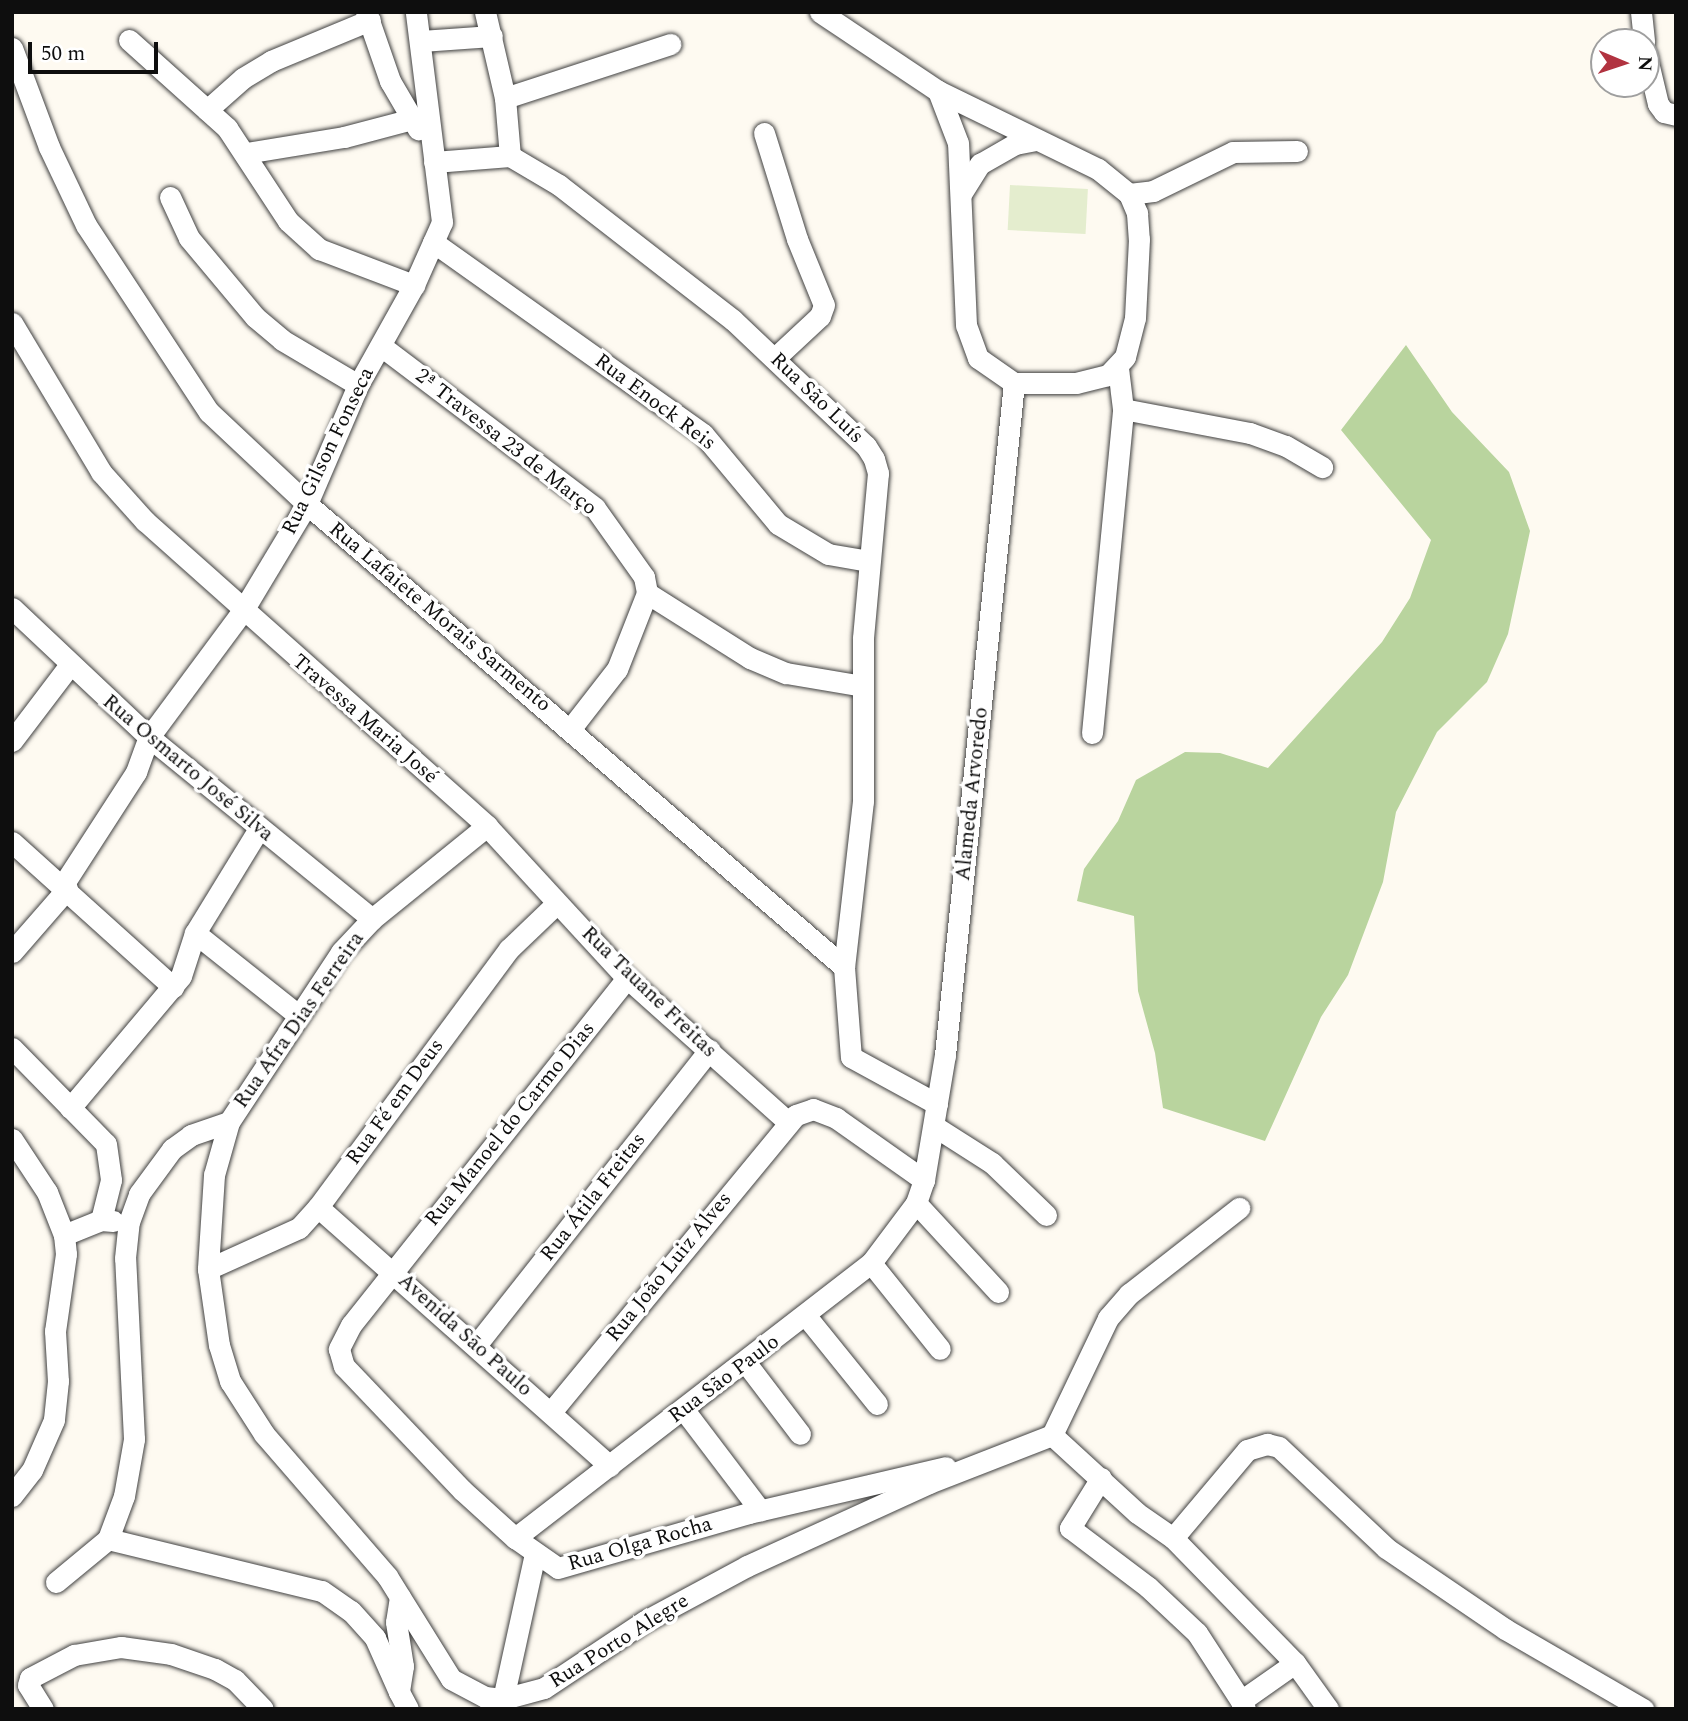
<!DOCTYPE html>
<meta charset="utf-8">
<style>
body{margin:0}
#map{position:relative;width:1688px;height:1721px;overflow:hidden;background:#fefaf1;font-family:Spectral,serif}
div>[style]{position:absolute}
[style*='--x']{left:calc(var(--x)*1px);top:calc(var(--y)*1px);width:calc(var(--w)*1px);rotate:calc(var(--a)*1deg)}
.forest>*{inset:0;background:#b9d49e}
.pitch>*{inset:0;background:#e4edce;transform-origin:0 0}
.roads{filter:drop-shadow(0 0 2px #414141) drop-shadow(0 0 2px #414141)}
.street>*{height:21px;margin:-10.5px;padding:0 10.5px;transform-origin:10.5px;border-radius:10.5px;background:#fff}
span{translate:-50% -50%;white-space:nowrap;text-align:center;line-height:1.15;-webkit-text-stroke:7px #fff;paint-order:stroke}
.street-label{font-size:21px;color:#0e0e0e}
.frame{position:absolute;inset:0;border:14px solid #0e0e0e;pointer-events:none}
.north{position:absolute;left:1590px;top:28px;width:70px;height:70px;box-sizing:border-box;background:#fff;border:2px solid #9f9f9f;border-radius:50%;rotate:92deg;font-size:19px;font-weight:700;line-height:28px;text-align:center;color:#0e0e0e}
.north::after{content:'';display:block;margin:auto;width:24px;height:32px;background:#b13340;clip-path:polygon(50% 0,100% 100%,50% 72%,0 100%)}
.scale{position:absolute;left:28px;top:42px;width:130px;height:32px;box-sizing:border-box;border:4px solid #0e0e0e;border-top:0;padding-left:9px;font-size:21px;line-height:24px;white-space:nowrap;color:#0e0e0e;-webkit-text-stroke:5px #fff;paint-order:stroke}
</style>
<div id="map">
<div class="forest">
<i style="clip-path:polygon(1406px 345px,1452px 412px,1509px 472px,1530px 531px,1508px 634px,1487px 682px,1437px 732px,1396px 812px,1383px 882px,1348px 975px,1321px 1017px,1265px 1141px,1163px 1108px,1155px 1053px,1138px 991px,1134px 916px,1077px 901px,1084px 869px,1118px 821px,1136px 780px,1185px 752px,1220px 753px,1268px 768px,1382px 642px,1410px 598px,1431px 540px,1341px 430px)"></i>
</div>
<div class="pitch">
<i style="left:1010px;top:185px;width:78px;height:45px;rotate:3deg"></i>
</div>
<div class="roads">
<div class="street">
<i style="--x:366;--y:12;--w:73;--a:70.8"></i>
<i style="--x:390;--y:81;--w:56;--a:59.7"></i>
<i style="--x:485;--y:12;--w:88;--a:76.9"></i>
<i style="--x:505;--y:98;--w:58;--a:85.1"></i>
<i style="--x:820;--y:12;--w:142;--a:33.8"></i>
<i style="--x:938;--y:91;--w:178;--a:26"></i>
<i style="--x:1098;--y:169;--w:40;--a:39"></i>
<i style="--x:1129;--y:194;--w:21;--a:67"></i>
<i style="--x:1137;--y:213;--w:26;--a:86"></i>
<i style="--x:1139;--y:239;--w:79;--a:92.9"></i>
<i style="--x:1135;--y:318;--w:40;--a:104.4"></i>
<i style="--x:1125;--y:357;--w:25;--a:133"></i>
<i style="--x:1108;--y:375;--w:33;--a:166"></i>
<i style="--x:1076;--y:383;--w:62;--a:180"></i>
<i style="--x:1014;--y:383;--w:44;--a:-145.2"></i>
<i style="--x:978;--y:358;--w:35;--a:-110"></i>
<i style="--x:966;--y:325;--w:182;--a:-92.5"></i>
<i style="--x:958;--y:143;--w:56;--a:-111"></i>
<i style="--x:1641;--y:12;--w:30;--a:84"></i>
<i style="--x:129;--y:40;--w:132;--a:41.9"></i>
<i style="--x:227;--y:128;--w:111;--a:56.7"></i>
<i style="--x:288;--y:221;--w:42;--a:42.1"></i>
<i style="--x:319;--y:249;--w:102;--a:20.8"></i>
<i style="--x:421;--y:41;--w:71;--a:-4"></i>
<i style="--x:12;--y:48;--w:106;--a:69.5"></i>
<i style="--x:49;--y:147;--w:86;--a:64.6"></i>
<i style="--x:86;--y:225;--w:224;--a:56.7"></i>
<i style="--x:209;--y:412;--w:134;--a:43.2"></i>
<i style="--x:307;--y:504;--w:709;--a:40.77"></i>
<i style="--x:844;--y:967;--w:90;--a:85.6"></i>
<i style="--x:851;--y:1057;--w:98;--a:28.7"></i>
<i style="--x:1646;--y:54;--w:51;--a:76.5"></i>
<i style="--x:1658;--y:104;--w:10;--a:53"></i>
<i style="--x:1664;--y:112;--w:12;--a:14"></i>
<i style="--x:505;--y:98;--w:174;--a:-18.1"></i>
<i style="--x:207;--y:110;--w:48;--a:-41.6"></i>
<i style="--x:243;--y:78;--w:33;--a:-31"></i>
<i style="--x:271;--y:61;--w:107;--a:-22.5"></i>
<i style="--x:764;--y:133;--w:111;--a:72.7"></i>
<i style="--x:797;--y:239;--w:71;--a:67.8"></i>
<i style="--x:824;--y:305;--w:12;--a:110"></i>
<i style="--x:820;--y:316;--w:62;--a:137"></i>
<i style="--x:246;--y:153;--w:99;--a:-9.3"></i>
<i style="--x:344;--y:137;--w:70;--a:-14.8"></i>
<i style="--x:434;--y:162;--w:76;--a:-4.5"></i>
<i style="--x:510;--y:156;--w:57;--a:30.6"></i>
<i style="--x:559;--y:185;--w:220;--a:37.8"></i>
<i style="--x:733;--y:320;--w:183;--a:43.5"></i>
<i style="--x:866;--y:446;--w:15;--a:58"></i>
<i style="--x:874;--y:459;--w:15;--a:74"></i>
<i style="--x:878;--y:473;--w:166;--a:95.2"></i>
<i style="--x:863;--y:638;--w:163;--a:90"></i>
<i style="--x:863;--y:801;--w:167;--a:96.5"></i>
<i style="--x:961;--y:194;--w:36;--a:-58"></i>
<i style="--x:980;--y:164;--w:40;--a:-29.7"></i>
<i style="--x:1015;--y:144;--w:20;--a:-11"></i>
<i style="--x:1129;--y:194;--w:24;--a:-7"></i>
<i style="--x:1153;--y:191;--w:89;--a:-26"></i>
<i style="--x:1233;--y:152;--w:64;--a:-0.9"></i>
<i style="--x:170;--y:197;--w:45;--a:65.1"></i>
<i style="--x:189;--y:238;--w:103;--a:50.1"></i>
<i style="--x:255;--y:317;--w:35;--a:40"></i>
<i style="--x:282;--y:340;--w:88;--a:30.6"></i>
<i style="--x:433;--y:242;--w:331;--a:35.4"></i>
<i style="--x:703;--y:434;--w:117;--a:50.2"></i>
<i style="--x:778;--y:524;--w:58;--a:31"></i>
<i style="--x:828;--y:554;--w:42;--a:9.7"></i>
<i style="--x:12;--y:323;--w:174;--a:59.1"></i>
<i style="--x:101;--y:472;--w:66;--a:48.1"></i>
<i style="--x:145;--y:521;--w:458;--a:41.7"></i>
<i style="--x:487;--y:826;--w:207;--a:47.4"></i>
<i style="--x:627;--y:978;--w:216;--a:41.8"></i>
<i style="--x:381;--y:346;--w:268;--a:37.1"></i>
<i style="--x:595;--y:508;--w:85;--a:54.6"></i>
<i style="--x:644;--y:577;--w:16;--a:79"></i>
<i style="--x:647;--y:593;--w:82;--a:111.5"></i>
<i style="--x:617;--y:669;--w:75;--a:127.9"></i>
<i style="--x:1123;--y:409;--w:129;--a:10.7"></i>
<i style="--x:1250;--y:433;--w:38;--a:20"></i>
<i style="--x:1286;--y:446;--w:42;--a:30.3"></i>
<i style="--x:647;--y:593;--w:122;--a:32.3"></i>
<i style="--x:750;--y:658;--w:39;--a:23"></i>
<i style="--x:786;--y:673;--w:78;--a:9.6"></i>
<i style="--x:12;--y:608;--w:188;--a:43.3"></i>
<i style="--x:149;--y:737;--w:288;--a:39.2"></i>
<i style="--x:1092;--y:733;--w:325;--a:-84.5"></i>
<i style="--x:1123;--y:409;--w:41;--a:-97"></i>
<i style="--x:12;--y:741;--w:94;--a:-52.8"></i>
<i style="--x:12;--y:842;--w:217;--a:42"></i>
<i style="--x:63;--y:885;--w:135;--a:-57.1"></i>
<i style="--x:136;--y:772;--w:37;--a:-70"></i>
<i style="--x:149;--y:737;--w:156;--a:-53.4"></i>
<i style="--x:242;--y:612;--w:126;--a:-59"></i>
<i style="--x:307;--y:504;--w:129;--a:-66.8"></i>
<i style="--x:358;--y:385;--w:115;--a:-60.8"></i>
<i style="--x:414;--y:285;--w:69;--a:-66"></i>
<i style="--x:442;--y:222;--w:212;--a:-97.1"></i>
<i style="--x:195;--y:933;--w:132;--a:38.5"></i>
<i style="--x:12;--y:952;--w:84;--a:-48.9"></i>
<i style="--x:627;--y:978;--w:443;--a:128.5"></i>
<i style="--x:351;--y:1325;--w:27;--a:117"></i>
<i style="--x:339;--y:1349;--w:18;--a:74"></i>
<i style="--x:344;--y:1366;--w:171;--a:46.4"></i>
<i style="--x:462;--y:1490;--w:72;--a:42.2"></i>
<i style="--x:515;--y:1538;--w:52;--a:34.9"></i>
<i style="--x:558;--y:1568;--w:199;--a:-16.1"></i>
<i style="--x:749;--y:1513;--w:202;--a:-13.1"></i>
<i style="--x:12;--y:1048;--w:134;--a:45.6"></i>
<i style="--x:106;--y:1144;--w:36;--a:82"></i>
<i style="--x:111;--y:1180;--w:41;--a:104"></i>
<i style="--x:70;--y:1108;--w:172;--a:-49.9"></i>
<i style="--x:181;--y:976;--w:45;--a:-72"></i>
<i style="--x:195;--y:933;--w:121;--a:-58.5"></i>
<i style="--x:229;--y:1122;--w:55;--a:105.8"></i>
<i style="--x:214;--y:1175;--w:94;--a:93.7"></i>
<i style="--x:208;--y:1269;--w:77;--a:81.8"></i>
<i style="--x:219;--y:1345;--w:38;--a:73"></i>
<i style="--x:230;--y:1381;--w:63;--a:57.3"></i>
<i style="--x:264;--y:1434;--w:188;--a:49.1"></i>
<i style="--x:387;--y:1576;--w:121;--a:58.1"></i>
<i style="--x:451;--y:1679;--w:38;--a:28"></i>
<i style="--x:485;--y:1697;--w:18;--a:6"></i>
<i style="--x:503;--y:1699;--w:42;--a:-15"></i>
<i style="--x:544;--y:1688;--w:121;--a:-33.6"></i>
<i style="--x:645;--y:1621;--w:116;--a:-28.3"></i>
<i style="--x:747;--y:1566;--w:200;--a:-24.5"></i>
<i style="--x:929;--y:1483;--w:132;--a:-21.3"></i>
<i style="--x:1052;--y:1435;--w:130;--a:-64.4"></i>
<i style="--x:1108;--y:1318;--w:32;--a:-49"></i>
<i style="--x:1129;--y:1294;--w:140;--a:-38"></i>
<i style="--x:934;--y:1126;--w:69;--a:32.5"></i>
<i style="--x:992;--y:1163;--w:75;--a:43.9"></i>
<i style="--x:12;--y:1139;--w:64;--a:56.6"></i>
<i style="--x:47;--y:1192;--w:46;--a:68.4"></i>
<i style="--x:64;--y:1235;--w:19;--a:84"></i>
<i style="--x:66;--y:1254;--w:78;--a:98.1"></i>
<i style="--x:55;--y:1331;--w:50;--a:86.6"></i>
<i style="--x:58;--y:1381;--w:39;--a:96"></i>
<i style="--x:54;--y:1420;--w:55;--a:113.7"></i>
<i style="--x:32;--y:1470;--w:33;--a:128"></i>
<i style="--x:916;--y:1203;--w:121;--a:47.3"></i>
<i style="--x:318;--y:1207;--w:390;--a:41.6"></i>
<i style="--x:64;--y:1235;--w:40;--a:-22"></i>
<i style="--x:101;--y:1220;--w:12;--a:5"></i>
<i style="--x:871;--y:1263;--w:110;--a:51.3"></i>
<i style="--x:208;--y:1269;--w:100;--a:-24.3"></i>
<i style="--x:299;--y:1228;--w:28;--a:-48"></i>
<i style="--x:318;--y:1207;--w:321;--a:-53.5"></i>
<i style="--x:509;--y:949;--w:66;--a:-43.8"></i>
<i style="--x:806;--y:1316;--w:113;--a:51.1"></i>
<i style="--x:477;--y:1344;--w:375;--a:-51.7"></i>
<i style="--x:746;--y:1363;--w:89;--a:52.7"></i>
<i style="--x:684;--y:1410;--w:126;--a:52.8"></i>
<i style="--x:551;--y:1412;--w:385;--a:-50.5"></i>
<i style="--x:796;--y:1115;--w:18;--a:-19"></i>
<i style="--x:813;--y:1109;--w:25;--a:21"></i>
<i style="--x:836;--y:1118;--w:108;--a:35.2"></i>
<i style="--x:1052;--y:1435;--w:115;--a:42.5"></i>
<i style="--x:1137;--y:1513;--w:44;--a:34.8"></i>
<i style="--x:1173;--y:1538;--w:175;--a:45.7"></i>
<i style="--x:1295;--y:1663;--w:66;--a:144.9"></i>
<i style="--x:1241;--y:1701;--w:9;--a:63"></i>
<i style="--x:1101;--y:1478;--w:59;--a:121.8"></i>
<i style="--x:1070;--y:1528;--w:98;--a:37.1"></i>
<i style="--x:1148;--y:1587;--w:67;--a:43.2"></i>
<i style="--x:1197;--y:1633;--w:81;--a:57.1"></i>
<i style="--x:515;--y:1538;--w:450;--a:-37.7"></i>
<i style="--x:871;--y:1263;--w:75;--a:-53.1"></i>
<i style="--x:916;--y:1203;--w:24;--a:-71"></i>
<i style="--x:924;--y:1180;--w:127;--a:-80.5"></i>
<i style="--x:945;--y:1055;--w:676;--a:-84.14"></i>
<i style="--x:1173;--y:1538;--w:115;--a:-49.9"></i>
<i style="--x:1247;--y:1450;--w:21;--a:-17"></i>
<i style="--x:1267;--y:1444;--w:12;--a:14"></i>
<i style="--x:1279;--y:1447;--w:147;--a:43.3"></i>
<i style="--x:1386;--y:1548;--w:144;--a:34.2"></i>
<i style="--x:1505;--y:1629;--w:160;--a:30.1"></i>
<i style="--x:108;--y:1539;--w:220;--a:13.7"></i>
<i style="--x:322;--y:1591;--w:35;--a:35"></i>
<i style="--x:351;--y:1611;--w:36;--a:48"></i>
<i style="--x:375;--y:1638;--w:59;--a:66"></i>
<i style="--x:56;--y:1582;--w:67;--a:-39.6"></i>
<i style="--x:108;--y:1539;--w:46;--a:-69.6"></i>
<i style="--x:124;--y:1496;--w:58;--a:-80"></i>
<i style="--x:134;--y:1439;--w:181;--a:-92.8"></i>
<i style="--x:125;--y:1258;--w:36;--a:-84"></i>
<i style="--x:129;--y:1222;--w:30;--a:-70"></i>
<i style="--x:139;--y:1194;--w:56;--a:-53.7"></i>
<i style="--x:172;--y:1149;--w:24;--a:-36"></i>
<i style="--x:191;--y:1135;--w:40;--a:-18.9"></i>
<i style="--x:229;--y:1122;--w:204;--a:-56.6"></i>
<i style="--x:341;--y:952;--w:45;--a:-46.8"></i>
<i style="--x:372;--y:919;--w:148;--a:-39"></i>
<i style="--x:400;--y:1597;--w:25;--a:99"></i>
<i style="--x:396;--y:1622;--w:45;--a:81"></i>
<i style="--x:403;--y:1666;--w:26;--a:99"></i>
<i style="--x:399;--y:1692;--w:19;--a:62"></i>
<i style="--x:1295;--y:1663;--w:57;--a:54.3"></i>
<i style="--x:503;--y:1699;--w:149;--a:-77.6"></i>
<i style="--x:43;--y:1709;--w:28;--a:-122"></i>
<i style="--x:28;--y:1685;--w:7;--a:-74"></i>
<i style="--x:30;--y:1678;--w:50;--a:-27.6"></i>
<i style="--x:74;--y:1655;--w:48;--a:-9.7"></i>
<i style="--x:121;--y:1647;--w:50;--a:8"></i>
<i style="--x:171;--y:1654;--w:46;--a:18.8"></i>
<i style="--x:215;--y:1669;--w:23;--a:29"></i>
<i style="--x:235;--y:1680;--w:40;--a:46"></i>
</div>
</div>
<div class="street-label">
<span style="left:817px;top:398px;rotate:44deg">Rua São Luís</span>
<span style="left:655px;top:402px;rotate:37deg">Rua Enock Reis</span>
<span style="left:506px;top:442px;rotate:38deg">2ª Travessa 23 de Março</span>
<span style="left:328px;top:451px;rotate:-64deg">Rua Gilson Fonseca</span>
<span style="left:440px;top:617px;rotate:40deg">Rua Lafaiete Morais Sarmento</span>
<span style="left:365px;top:719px;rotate:41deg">Travessa Maria José</span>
<span style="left:188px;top:768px;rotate:40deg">Rua Osmarto José Silva</span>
<span style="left:972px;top:794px;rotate:-84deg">Alameda Arvoredo</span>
<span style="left:649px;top:992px;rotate:44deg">Rua Tauane Freitas</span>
<span style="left:299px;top:1020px;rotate:-55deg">Rua Afra Dias Ferreira</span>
<span style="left:395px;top:1102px;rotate:-54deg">Rua Fé em Deus</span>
<span style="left:510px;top:1124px;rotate:-51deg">Rua Manoel do Carmo Dias</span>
<span style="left:593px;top:1197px;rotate:-52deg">Rua Átila Freitas</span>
<span style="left:669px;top:1267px;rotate:-51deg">Rua João Luiz Alves</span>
<span style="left:465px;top:1335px;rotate:42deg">Avenida São Paulo</span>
<span style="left:724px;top:1379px;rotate:-37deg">Rua São Paulo</span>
<span style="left:640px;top:1544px;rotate:-16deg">Rua Olga Rocha</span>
<span style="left:619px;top:1641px;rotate:-32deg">Rua Porto Alegre</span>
</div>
<div class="frame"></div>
<div class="north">N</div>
<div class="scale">50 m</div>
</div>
